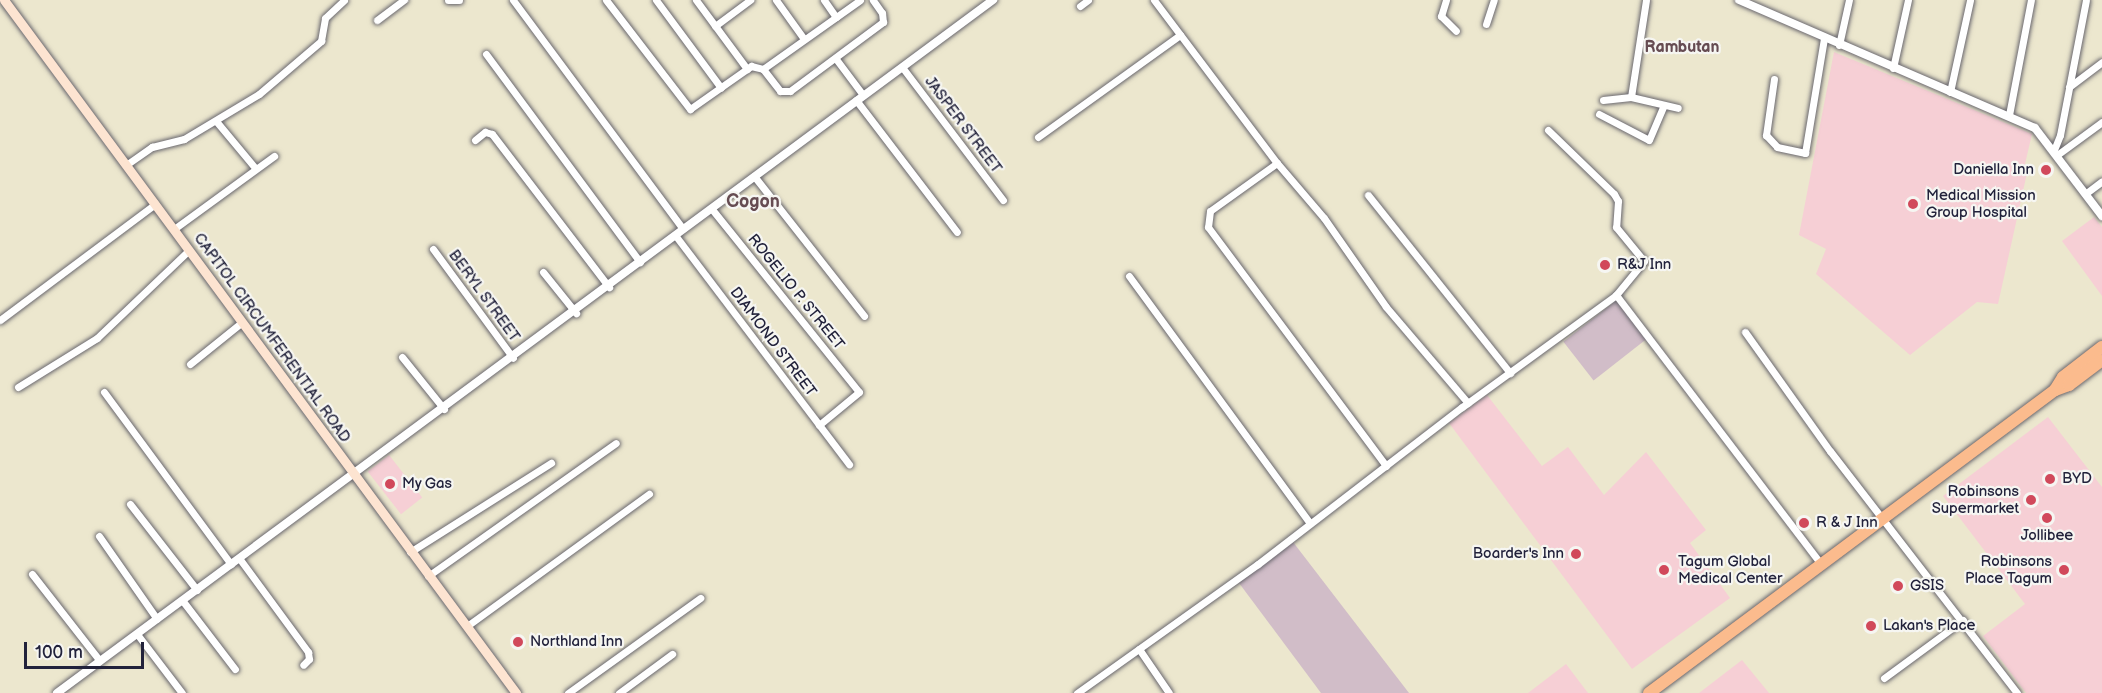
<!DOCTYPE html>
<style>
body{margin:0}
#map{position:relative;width:2102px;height:693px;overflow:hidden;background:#ece7ce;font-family:"Balsamiq Sans",sans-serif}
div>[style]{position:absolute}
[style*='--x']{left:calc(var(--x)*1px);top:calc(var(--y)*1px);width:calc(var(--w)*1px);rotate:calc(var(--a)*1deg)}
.built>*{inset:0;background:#f6cfd5;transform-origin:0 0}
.industrial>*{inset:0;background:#d1bdc8;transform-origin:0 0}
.roads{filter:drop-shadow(0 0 2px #69676e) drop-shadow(0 0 2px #69676e)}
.minor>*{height:7px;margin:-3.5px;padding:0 3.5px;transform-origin:3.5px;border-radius:3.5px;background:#fff}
.tertiary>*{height:8px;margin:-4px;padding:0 4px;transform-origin:4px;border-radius:4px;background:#fff}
.secondary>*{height:9px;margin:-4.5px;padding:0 4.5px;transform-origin:4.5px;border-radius:4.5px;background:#fde4d1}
.trunk>*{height:12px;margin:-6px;padding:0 6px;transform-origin:6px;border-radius:6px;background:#fbbb8d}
.dots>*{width:16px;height:16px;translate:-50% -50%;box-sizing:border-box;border:3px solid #f6f6f2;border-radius:50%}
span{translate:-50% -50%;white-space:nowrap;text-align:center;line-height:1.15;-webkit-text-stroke:4.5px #f6f6f2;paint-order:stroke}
.street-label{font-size:15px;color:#22223b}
.poi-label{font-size:15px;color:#22223b}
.right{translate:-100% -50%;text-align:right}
.left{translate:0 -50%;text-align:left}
.neighbourhood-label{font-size:16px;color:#664c52;font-weight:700}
.quarter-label{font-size:18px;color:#664c52;font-weight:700}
.scale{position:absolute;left:24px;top:642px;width:120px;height:27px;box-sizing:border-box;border:3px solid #22223b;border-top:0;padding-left:8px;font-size:18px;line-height:21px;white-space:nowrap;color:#22223b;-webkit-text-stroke:4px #f6f6f2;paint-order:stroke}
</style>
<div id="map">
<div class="built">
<i style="clip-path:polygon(1834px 52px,2032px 134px,2025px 164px,2027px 173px,1998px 304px,1977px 302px,1910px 355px,1816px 274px,1826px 249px,1799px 235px)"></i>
<i style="clip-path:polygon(2094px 217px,2102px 227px,2102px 296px,2062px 241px)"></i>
<i style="clip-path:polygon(1487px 395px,1542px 466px,1568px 447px,1604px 495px,1646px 452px,1706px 530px,1690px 543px,1730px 598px,1632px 669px,1449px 423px)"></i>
<i style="clip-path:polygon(2048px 417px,2102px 487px,2102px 693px,2026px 693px,1983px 636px,2025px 604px,1943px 496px)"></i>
<i style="left:389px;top:455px;width:54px;height:27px;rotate:52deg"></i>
<i style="clip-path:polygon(1742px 660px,1769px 693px,1699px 693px)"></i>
<i style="clip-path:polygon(1566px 664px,1588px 693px,1528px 693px)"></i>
</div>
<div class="industrial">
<i style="left:1617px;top:300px;width:49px;height:68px;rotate:52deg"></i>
<i style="clip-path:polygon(1293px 542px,1409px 693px,1321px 693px,1239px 583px)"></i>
</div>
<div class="roads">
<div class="minor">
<i style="--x:448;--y:0;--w:11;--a:0"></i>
<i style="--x:513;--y:0;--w:285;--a:53.4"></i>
<i style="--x:606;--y:0;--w:138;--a:52.4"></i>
<i style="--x:690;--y:109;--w:75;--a:-35.2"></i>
<i style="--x:751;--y:66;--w:12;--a:14"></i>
<i style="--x:763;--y:69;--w:28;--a:52"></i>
<i style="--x:780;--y:91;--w:10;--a:0"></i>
<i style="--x:790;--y:91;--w:116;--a:-36.6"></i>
<i style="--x:883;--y:22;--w:9;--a:-96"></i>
<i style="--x:882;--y:13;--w:16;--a:-125"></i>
<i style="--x:656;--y:0;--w:109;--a:53.5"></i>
<i style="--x:696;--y:0;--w:86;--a:53.5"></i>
<i style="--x:776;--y:0;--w:48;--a:54.3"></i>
<i style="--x:824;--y:0;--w:21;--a:55"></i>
<i style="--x:1154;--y:0;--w:204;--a:53"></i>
<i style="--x:1277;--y:163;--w:72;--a:49.5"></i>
<i style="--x:1324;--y:218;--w:108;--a:55.1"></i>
<i style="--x:1386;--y:307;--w:126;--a:49.5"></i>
<i style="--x:1446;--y:0;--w:17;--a:107"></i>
<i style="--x:1441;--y:16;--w:21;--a:45"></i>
<i style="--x:1080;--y:6;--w:10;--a:-37"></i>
<i style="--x:377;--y:20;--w:34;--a:-37"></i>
<i style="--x:1486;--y:24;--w:25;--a:-72"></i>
<i style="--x:715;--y:26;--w:44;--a:-36.6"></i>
<i style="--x:1839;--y:45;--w:46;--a:-77.5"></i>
<i style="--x:486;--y:54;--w:259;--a:53.5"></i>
<i style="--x:836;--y:59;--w:45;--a:53.1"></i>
<i style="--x:902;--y:67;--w:167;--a:52.8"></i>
<i style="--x:1893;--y:68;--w:70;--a:-77.6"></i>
<i style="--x:763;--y:69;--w:119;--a:-35.4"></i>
<i style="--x:1774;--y:79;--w:57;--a:98.1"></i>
<i style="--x:1766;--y:135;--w:16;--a:47"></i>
<i style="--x:1777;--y:147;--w:29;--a:12"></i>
<i style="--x:1805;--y:153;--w:117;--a:-80.6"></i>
<i style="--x:2069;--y:87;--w:41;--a:-37.1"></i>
<i style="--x:1950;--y:92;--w:94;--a:-77.7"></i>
<i style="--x:1631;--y:97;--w:98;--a:-81.2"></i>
<i style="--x:856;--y:100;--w:166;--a:52.6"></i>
<i style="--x:1603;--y:100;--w:28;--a:-6"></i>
<i style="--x:1631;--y:97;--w:48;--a:13.2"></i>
<i style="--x:1599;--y:114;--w:56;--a:27.5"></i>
<i style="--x:1649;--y:140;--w:38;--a:-67"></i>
<i style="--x:2009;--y:115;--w:117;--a:-79.2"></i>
<i style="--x:216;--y:121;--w:62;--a:50.2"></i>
<i style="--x:1548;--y:130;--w:92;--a:44.1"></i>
<i style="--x:1614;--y:194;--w:8;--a:60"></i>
<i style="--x:1618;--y:201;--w:26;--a:94"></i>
<i style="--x:1616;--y:227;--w:44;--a:50.5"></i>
<i style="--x:1644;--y:261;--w:44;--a:129.5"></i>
<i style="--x:1038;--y:137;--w:175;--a:-35.7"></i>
<i style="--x:475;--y:140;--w:13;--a:-39"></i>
<i style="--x:485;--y:132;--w:7;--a:16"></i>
<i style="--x:492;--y:134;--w:193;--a:52.6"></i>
<i style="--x:2054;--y:150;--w:16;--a:-68"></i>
<i style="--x:2060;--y:135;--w:137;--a:-79.1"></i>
<i style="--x:2057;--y:155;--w:56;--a:-36.3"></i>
<i style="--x:1277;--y:163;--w:82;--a:144.4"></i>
<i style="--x:1210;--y:211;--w:16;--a:97"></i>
<i style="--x:1208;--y:227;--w:298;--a:53.3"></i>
<i style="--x:126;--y:165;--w:32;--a:-35"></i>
<i style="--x:152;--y:147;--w:33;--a:-14"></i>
<i style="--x:184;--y:139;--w:87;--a:-31"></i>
<i style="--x:259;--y:94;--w:82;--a:-40.5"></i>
<i style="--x:321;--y:41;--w:23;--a:-80"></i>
<i style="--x:325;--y:18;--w:26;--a:-43"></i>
<i style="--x:754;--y:176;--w:178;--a:51.8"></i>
<i style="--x:2085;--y:194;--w:21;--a:-37"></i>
<i style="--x:1368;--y:195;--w:228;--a:51.4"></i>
<i style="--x:711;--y:208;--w:236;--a:51.2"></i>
<i style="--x:859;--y:392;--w:52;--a:140.5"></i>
<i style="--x:174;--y:229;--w:124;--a:-36.1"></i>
<i style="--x:675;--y:235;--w:288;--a:52.8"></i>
<i style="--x:433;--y:249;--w:135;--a:53.7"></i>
<i style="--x:543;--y:272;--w:53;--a:51.2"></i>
<i style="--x:1129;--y:276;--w:306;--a:53.8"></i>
<i style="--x:0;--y:320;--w:194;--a:-36.8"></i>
<i style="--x:1745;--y:332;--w:146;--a:54.5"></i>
<i style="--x:1830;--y:451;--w:306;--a:52.3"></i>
<i style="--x:402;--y:357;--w:67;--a:51.1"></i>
<i style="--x:190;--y:364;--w:67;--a:-38.9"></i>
<i style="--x:18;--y:387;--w:93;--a:-31.8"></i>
<i style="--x:97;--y:338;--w:127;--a:-43.7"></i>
<i style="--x:104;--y:392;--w:214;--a:53.6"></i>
<i style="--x:130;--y:504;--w:109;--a:52.1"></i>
<i style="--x:99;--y:536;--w:101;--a:55.1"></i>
<i style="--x:410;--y:552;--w:167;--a:-32.3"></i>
<i style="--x:239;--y:558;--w:117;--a:53.7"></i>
<i style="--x:308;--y:652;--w:7;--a:82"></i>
<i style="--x:309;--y:659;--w:8;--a:135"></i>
<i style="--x:32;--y:574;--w:110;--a:52"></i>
<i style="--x:428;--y:576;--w:230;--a:-35.3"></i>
<i style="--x:182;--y:600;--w:87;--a:52.5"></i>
<i style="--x:467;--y:626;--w:225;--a:-36"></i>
<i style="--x:137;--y:634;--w:74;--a:52.7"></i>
<i style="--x:1139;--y:649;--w:53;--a:55.7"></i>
<i style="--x:1884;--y:678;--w:98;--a:-36.3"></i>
<i style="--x:568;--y:693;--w:163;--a:-35.7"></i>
<i style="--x:619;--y:693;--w:66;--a:-36.3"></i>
<i style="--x:1077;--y:693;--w:222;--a:-35.5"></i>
<i style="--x:1258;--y:564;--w:257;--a:-37.6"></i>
<i style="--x:1462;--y:407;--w:190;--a:-36"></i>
<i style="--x:1616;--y:295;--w:338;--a:52.7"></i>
</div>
<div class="tertiary">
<i style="--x:1739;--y:0;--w:322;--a:23.4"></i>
<i style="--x:2035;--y:128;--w:111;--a:52.7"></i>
<i style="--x:57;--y:693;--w:1165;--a:-36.52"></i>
</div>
<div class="secondary">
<i style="--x:4;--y:0;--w:862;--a:53.54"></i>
</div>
<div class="trunk">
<i style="--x:2055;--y:390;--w:15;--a:-58"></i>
<i style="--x:2063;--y:377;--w:49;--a:-37.6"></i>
<i style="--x:1649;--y:693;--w:507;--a:-36.73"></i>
<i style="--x:2055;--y:390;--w:15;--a:-20"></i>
<i style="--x:2069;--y:385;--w:41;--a:-37.1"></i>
</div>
</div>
<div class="dots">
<i style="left:2046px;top:170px;background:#d1495b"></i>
<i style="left:1913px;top:204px;background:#d1495b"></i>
<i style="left:1605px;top:265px;background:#d1495b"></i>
<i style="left:2050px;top:479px;background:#d1495b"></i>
<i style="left:390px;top:484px;background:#d1495b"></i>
<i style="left:2031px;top:500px;background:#d1495b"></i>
<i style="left:2047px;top:518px;background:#d1495b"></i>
<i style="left:1804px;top:523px;background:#d1495b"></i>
<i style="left:1576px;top:554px;background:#d1495b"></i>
<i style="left:1664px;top:570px;background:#d1495b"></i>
<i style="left:2064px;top:570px;background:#d1495b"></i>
<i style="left:1898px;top:586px;background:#d1495b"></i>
<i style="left:1871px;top:626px;background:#d1495b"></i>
<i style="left:518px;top:642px;background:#d1495b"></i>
</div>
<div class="street-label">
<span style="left:963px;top:125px;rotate:53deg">JASPER STREET</span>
<span style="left:796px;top:292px;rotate:51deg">ROGELIO P. STREET</span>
<span style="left:484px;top:296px;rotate:54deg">BERYL STREET</span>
<span style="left:272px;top:338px;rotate:54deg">CAPITOL CIRCUMFERENTIAL ROAD</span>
<span style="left:773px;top:342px;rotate:53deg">DIAMOND STREET</span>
</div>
<div class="poi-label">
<span class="right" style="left:2034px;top:170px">Daniella Inn</span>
<span class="left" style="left:1926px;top:204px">Medical Mission<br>Group Hospital</span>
<span class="left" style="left:1617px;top:265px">R&amp;J Inn</span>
<span class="left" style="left:2062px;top:479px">BYD</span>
<span class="left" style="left:402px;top:484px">My Gas</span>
<span class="right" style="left:2019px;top:500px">Robinsons<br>Supermarket</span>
<span class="left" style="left:1816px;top:523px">R &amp; J Inn</span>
<span style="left:2047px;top:536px">Jollibee</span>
<span class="right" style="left:1564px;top:554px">Boarder's Inn</span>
<span class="left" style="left:1678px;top:570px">Tagum Global<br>Medical Center</span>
<span class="right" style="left:2052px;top:570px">Robinsons<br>Place Tagum</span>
<span class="left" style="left:1910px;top:586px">GSIS</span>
<span class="left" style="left:1883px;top:626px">Lakan's Place</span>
<span class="left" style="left:530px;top:642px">Northland Inn</span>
</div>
<div class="neighbourhood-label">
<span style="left:1682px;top:48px">Rambutan</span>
</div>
<div class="quarter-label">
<span style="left:753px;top:202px">Cogon</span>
</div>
<div class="scale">100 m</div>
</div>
